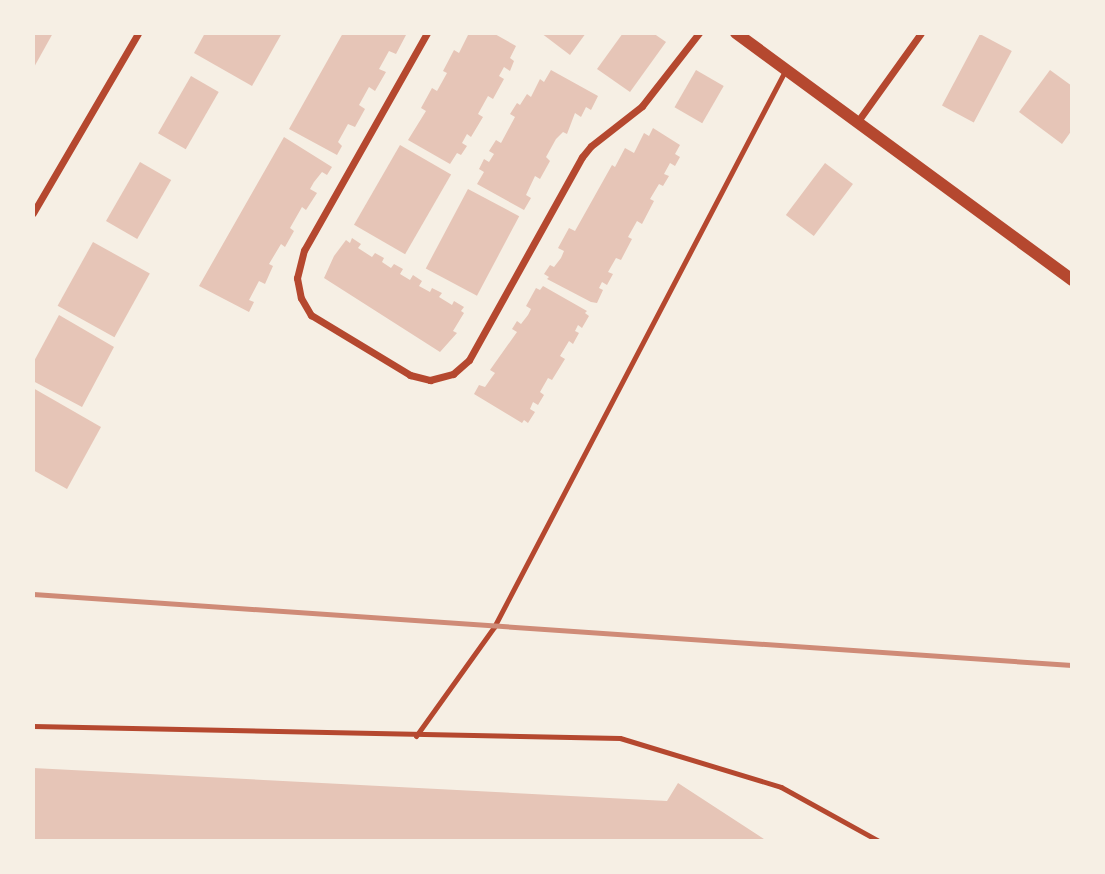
<!DOCTYPE html>
<style>
body{margin:0}
#map{position:relative;width:1105px;height:874px;overflow:hidden;background:#f6efe4;font-family:Signika,sans-serif}
div>[style]{position:absolute}
[style*='--x']{left:calc(var(--x)*1px);top:calc(var(--y)*1px);width:calc(var(--w)*1px);rotate:calc(var(--a)*1deg)}
.building>*{inset:0;background:#e6c5b7;transform-origin:0 0}
.service>*{height:5px;margin:-2.5px;padding:0 2.5px;transform-origin:2.5px;border-radius:2.5px;background:#b5482f}
.minor>*{height:7px;margin:-3.5px;padding:0 3.5px;transform-origin:3.5px;border-radius:3.5px;background:#b5482f}
.tertiary>*{height:12px;margin:-6px;padding:0 6px;transform-origin:6px;border-radius:6px;background:#b5482f}
.rail>*{height:5px;margin:-2.5px;padding:0 2.5px;transform-origin:2.5px;border-radius:2.5px;background:#cf8b77}
span{translate:-50% -50%;white-space:nowrap;text-align:center;line-height:1.15;-webkit-text-stroke:5px #f6efe4;paint-order:stroke}
.frame{position:absolute;inset:0;border:35px solid #f6efe4;pointer-events:none}
</style>
<div id="map">
<div class="building">
<i style="clip-path:polygon(33px 33px,53px 33px,33px 69px)"></i>
<i style="clip-path:polygon(205px 33px,282px 33px,252px 86px,194px 53px)"></i>
<i style="clip-path:polygon(343px 33px,406px 35px,396px 54px,389px 51px,379px 69px,386px 72px,375px 91px,369px 87px,359px 105px,365px 109px,355px 127px,348px 124px,338px 142px,342px 146px,337px 155px,289px 129px)"></i>
<i style="clip-path:polygon(465px 33px,493px 33px,516px 46px,510px 58px,514px 61px,510px 71px,504px 67px,499px 76px,504px 79px,493px 99px,488px 96px,478px 114px,483px 117px,471px 137px,467px 134px,462px 143px,467px 146px,461px 155px,457px 153px,450px 164px,408px 140px,426px 111px,421px 108px,432px 88px,437px 91px,447px 73px,443px 71px,454px 50px,459px 53px,468px 35px)"></i>
<i style="clip-path:polygon(541px 33px,586px 33px,570px 55px)"></i>
<i style="clip-path:polygon(623px 33px,653px 33px,666px 42px,630px 92px,597px 69px)"></i>
<i style="left:980px;top:34px;width:36px;height:81px;rotate:28deg"></i>
<i style="clip-path:polygon(551px 70px,598px 96px,591px 110px,586px 107px,581px 117px,575px 113px,567px 134px,563px 132px,556px 139px,546px 157px,550px 161px,540px 179px,535px 176px,526px 195px,531px 198px,524px 210px,477px 184px,484px 172px,479px 169px,484px 159px,489px 162px,494px 154px,489px 151px,496px 140px,501px 143px,515px 117px,510px 114px,517px 103px,520px 105px,527px 94px,531px 97px,540px 79px,544px 82px)"></i>
<i style="left:696px;top:70px;width:32px;height:43px;rotate:30deg"></i>
<i style="clip-path:polygon(1050px 70px,1072px 86px,1072px 130px,1062px 144px,1019px 112px)"></i>
<i style="left:191px;top:76px;width:32px;height:66px;rotate:30deg"></i>
<i style="clip-path:polygon(653px 128px,680px 145px,675px 154px,680px 157px,675px 166px,670px 163px,664px 174px,669px 176px,663px 186px,659px 184px,650px 199px,654px 201px,642px 224px,637px 221px,628px 237px,632px 239px,621px 260px,616px 258px,608px 272px,613px 274px,607px 285px,602px 282px,599px 288px,603px 290px,597px 303px,591px 302px,547px 279px,549px 277px,544px 274px,550px 265px,554px 267px,561px 258px,564px 251px,558px 248px,569px 228px,575px 231px,612px 165px,615px 167px,625px 148px,634px 153px,644px 133px,649px 136px)"></i>
<i style="clip-path:polygon(284px 137px,332px 167px,327px 175px,322px 172px,314px 182px,310px 189px,317px 193px,306px 210px,302px 207px,290px 228px,294px 231px,285px 247px,281px 244px,269px 264px,273px 266px,265px 284px,259px 281px,249px 300px,254px 302px,249px 312px,199px 286px)"></i>
<i style="left:400px;top:145px;width:59px;height:92px;rotate:30deg"></i>
<i style="left:140px;top:162px;width:36px;height:68px;rotate:30deg"></i>
<i style="left:825px;top:163px;width:35px;height:65px;rotate:37deg"></i>
<i style="left:468px;top:189px;width:58px;height:90px;rotate:28deg"></i>
<i style="clip-path:polygon(352px 238px,361px 244px,358px 248px,372px 257px,375px 253px,384px 258px,382px 262px,391px 268px,394px 264px,403px 269px,400px 274px,410px 280px,413px 275px,422px 281px,419px 286px,430px 292px,432px 288px,442px 293px,439px 297px,452px 305px,454px 301px,464px 307px,461px 311px,464px 313px,453px 331px,457px 333px,440px 352px,324px 278px,334px 256px,346px 240px,350px 243px)"></i>
<i style="left:93px;top:242px;width:65px;height:73px;rotate:29deg"></i>
<i style="clip-path:polygon(543px 286px,587px 311px,585px 313px,589px 316px,582px 328px,578px 325px,575px 331px,579px 333px,573px 344px,569px 341px,560px 356px,565px 359px,552px 380px,548px 378px,540px 392px,544px 395px,538px 405px,533px 402px,530px 409px,535px 412px,528px 423px,524px 420px,522px 423px,474px 394px,479px 385px,485px 387px,492px 377px,495px 373px,490px 370px,517px 332px,512px 329px,517px 321px,521px 324px,528px 315px,531px 309px,526px 306px,536px 288px,540px 290px)"></i>
<i style="clip-path:polygon(59px 315px,114px 347px,82px 407px,33px 381px,33px 363px)"></i>
<i style="clip-path:polygon(33px 388px,101px 427px,67px 489px,33px 470px)"></i>
<i style="clip-path:polygon(33px 768px,667px 801px,678px 783px,767px 841px,33px 841px)"></i>
</div>
<div class="service">
<i style="--x:33;--y:726;--w:587;--a:1.17"></i>
<i style="--x:620;--y:738;--w:168;--a:16.9"></i>
<i style="--x:781;--y:787;--w:112;--a:28.9"></i>
<i style="--x:416;--y:736;--w:134;--a:-54.4"></i>
<i style="--x:494;--y:627;--w:630;--a:-62.38"></i>
</div>
<div class="minor">
<i style="--x:427;--y:33;--w:249;--a:119.5"></i>
<i style="--x:304;--y:250;--w:29;--a:104"></i>
<i style="--x:297;--y:278;--w:20;--a:79"></i>
<i style="--x:301;--y:298;--w:20;--a:60"></i>
<i style="--x:311;--y:315;--w:116;--a:31.2"></i>
<i style="--x:410;--y:375;--w:21;--a:14"></i>
<i style="--x:430;--y:380;--w:24;--a:-15"></i>
<i style="--x:453;--y:374;--w:21;--a:-41"></i>
<i style="--x:469;--y:360;--w:232;--a:-60.9"></i>
<i style="--x:582;--y:157;--w:14;--a:-51"></i>
<i style="--x:591;--y:146;--w:65;--a:-38.1"></i>
<i style="--x:642;--y:106;--w:93;--a:-52"></i>
<i style="--x:858;--y:121;--w:108;--a:-54.4"></i>
<i style="--x:33;--y:213;--w:208;--a:-59.7"></i>
</div>
<div class="tertiary">
<i style="--x:736;--y:33;--w:417;--a:36.3"></i>
</div>
<div class="rail">
<i style="--x:33;--y:594;--w:1041;--a:3.91"></i>
</div>
<div class="frame"></div>
</div>
